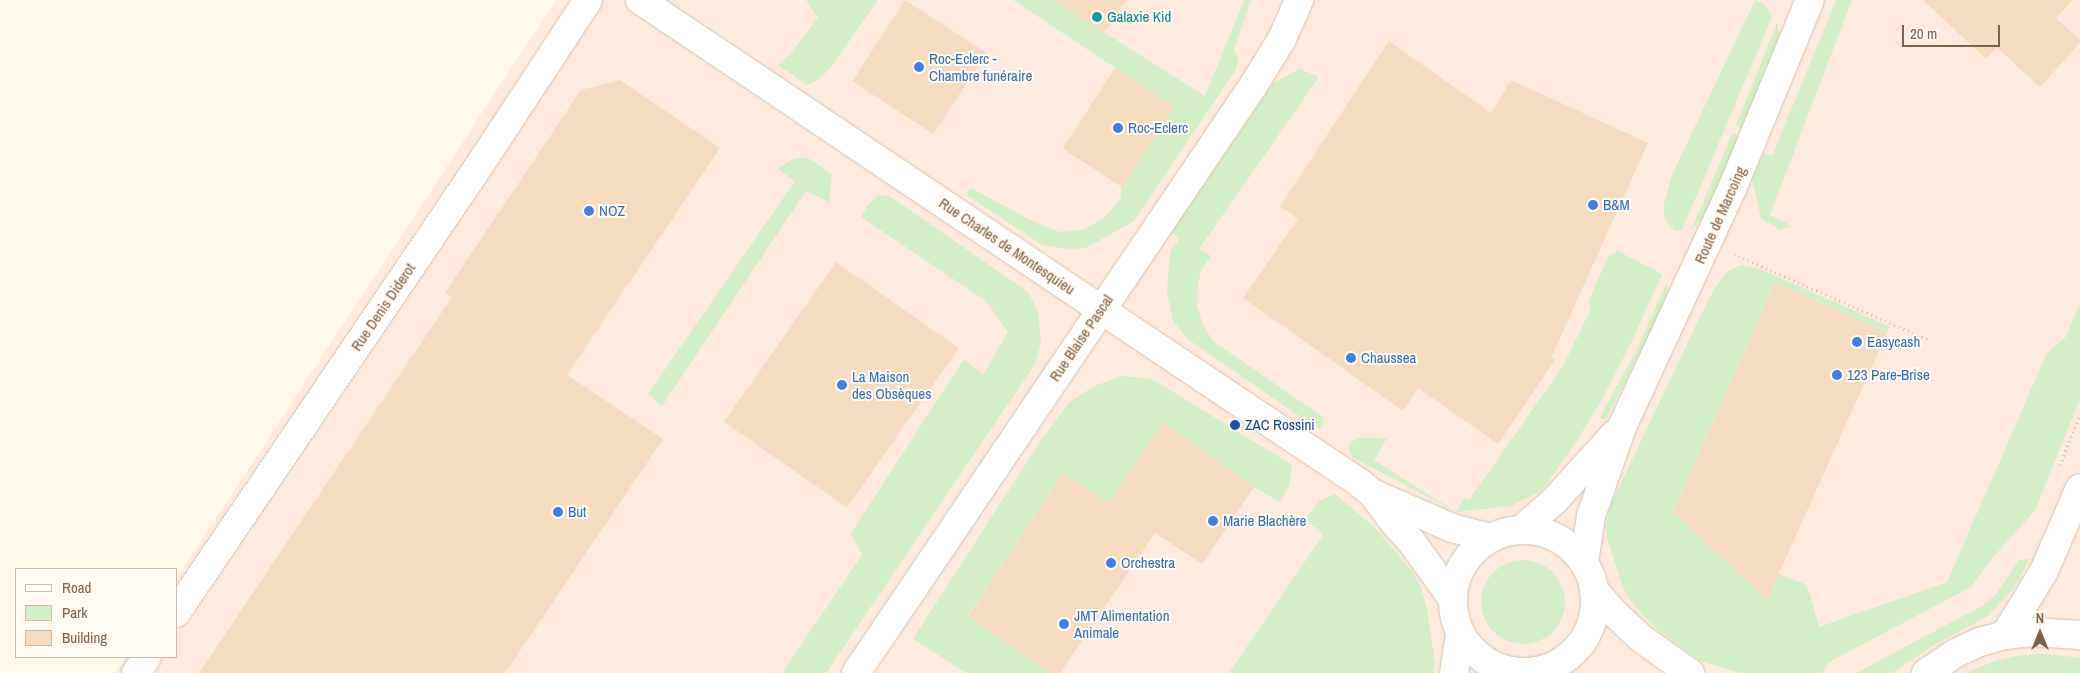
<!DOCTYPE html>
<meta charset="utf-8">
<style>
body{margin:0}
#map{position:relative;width:2080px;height:673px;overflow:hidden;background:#fff9ea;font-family:"Archivo Narrow",sans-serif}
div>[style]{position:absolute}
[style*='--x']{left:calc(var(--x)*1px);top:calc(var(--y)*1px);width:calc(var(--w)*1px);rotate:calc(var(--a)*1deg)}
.commercial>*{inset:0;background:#ffebdd}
.green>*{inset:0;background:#d2efc5}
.round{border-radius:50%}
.building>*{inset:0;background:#f7dbbe;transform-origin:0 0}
.path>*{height:3px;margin-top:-1.5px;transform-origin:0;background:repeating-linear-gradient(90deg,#debea0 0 1px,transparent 0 5px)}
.roads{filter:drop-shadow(0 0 1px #d3c2ad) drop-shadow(0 0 1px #d3c2ad)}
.minor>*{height:28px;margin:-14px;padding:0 14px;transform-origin:14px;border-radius:14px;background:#fff}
.tertiary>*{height:28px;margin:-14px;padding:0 14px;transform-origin:14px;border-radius:14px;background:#fff}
.tertiary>.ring{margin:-14px;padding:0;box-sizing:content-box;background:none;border:28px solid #fff;border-radius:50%}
.secondary>*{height:28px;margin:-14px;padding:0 14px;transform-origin:14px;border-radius:14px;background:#fff}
.dots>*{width:14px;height:14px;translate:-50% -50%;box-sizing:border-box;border:2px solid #fffbf2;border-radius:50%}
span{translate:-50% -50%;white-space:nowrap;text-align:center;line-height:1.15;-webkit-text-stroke:4px #fffbf2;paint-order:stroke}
.culture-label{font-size:15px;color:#0d838f}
.left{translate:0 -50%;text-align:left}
.shop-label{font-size:15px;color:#366cbe}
.street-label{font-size:15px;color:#7e6149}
.transit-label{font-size:15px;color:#164399}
.legend{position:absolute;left:15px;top:568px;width:162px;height:90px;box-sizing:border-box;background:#fffbf2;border:1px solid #cbbdae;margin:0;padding:6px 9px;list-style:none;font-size:15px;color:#7e6149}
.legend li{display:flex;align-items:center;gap:10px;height:25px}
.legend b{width:25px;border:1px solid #cbbdae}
.north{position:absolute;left:2015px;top:608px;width:50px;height:50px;-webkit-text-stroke:4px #fffbf2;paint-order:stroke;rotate:0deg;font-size:14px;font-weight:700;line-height:20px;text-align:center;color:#7e6149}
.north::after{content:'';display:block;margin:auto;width:18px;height:22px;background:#7e6149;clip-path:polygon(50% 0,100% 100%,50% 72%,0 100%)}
.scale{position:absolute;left:1902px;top:25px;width:98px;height:22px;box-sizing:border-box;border:2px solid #7e6149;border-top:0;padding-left:6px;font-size:15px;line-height:18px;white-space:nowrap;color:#7e6149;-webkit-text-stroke:4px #fffbf2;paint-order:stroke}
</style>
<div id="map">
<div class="commercial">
<i style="clip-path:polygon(556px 0,2080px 0,2080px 673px,115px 673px,125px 657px,176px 657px,176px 579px)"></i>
</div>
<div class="green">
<i style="clip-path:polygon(806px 0,878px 0,831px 67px,820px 79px,807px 85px,778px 65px,790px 54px,818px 18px)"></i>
<i style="clip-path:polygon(1013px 0,1053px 0,1205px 96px,1244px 0,1251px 0,1234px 49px,1238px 59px,1235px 71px,1134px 221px,1088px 247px,1071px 250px,1042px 245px,968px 196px,967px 191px,971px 188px,1034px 222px,1060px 232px,1085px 229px,1105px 217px,1121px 198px,1121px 188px,1174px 107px)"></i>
<i style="clip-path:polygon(1755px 0,1765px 5px,1772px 17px,1682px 230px,1676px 231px,1670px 227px,1664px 216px,1664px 204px,1672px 175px)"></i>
<i style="clip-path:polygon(1836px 0,1852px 0,1770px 215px,1792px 226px,1780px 230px,1761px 218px,1752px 180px,1764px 153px,1772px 156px)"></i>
<i style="clip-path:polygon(1777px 23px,1779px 34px,1777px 43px,1742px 128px,1736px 125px)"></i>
<i style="clip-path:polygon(1300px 69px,1317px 76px,1317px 80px,1199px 249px,1211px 256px,1201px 270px,1197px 290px,1197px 305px,1203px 325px,1213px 341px,1323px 417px,1324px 424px,1320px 428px,1315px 427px,1186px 338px,1173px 321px,1167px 292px,1170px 251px,1180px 239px,1171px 232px,1273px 83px)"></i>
<i style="clip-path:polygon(1732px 134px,1739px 136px,1703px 218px,1691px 230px)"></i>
<i style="clip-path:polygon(795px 158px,808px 158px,832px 174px,829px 202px,806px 191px,662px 406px,648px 394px,795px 181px,778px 169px)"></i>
<i style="clip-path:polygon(888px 195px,1028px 292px,1038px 311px,1041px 344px,1035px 364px,826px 673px,782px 673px,862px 555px,851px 533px,964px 359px,983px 375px,1008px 332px,986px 301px,861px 217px,868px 205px,878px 196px)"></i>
<i style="clip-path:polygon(1618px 251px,1662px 274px,1630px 345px,1604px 396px,1575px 444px,1542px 490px,1511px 506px,1456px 512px,1352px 457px,1348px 445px,1357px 438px,1387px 438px,1374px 460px,1456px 512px,1465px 498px,1469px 500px,1563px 366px,1591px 309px,1588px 302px,1608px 257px)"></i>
<i style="clip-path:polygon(1741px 265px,1760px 269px,1890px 327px,1887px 333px,1775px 283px,1673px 512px,1767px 600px,1779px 574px,1807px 585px,1819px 627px,1947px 582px,2047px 353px,2065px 338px,2080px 303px,2080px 399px,2035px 511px,1993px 557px,1971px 587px,1829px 662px,1822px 673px,1741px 673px,1700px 661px,1656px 628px,1634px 605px,1623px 588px,1607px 538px,1606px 526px,1611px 504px,1699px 319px,1714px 289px,1728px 271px)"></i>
<i style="clip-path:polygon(1667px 282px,1668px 294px,1661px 311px,1616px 400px,1606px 418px,1601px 419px,1601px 415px,1637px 349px)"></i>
<i style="clip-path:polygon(1122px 376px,1152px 379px,1292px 465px,1289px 486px,1280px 502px,1254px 487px,1163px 422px,1109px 503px,1063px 473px,968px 616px,1050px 673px,966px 673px,913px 639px,1043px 437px,1070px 402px,1094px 386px)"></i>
<i style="clip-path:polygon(1335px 494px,1373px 526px,1412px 571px,1421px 587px,1427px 609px,1435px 663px,1433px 673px,1229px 673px,1323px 535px,1305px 519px,1319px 501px)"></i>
<i style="clip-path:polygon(2030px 558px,2012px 591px,1985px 618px,1934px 645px,1892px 673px,1856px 673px,1982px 606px,1996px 594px,2019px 560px)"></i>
<i class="round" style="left:1481px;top:560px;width:84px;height:84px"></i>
<i style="clip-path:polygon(2048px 654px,2080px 658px,2080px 673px,1965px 673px,1995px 661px,2021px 655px)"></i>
</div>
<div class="building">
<i style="left:905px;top:0;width:97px;height:97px;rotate:33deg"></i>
<i style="clip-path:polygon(1053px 0,1126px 0,1104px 33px)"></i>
<i style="clip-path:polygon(1923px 0,2073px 0,2056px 18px,2080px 40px,2080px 43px,2040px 87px,1997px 48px,1986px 59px)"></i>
<i style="clip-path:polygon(1389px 41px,1491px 113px,1511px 80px,1648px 143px,1551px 358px,1555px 360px,1498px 444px,1418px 388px,1403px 411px,1243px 298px,1298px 219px,1280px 206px)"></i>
<i style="left:1115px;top:68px;width:71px;height:96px;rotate:33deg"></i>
<i style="clip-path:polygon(620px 80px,720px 148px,567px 375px,663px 439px,505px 673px,199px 673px,452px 297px,445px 293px,581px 90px)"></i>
<i style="left:836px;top:262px;width:150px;height:195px;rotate:35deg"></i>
<i style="clip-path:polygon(1775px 283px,1887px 333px,1767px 600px,1673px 512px)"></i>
<i style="clip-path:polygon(1163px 422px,1254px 487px,1202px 564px,1155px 533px,1060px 673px,1050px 673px,968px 617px,1063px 473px,1109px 503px)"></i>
</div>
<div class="path">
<i style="--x:1734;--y:254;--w:211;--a:23.8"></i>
<i style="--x:2060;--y:465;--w:55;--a:-68.6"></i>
</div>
<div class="roads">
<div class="minor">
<i style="--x:640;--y:0;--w:868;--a:33.87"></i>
<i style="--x:1361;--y:484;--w:14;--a:39"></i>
<i style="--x:1372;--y:493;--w:39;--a:53"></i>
<i style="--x:1395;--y:524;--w:23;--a:47"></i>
<i style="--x:1411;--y:541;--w:70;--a:54.3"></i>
<i style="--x:1372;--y:493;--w:87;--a:23.6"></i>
<i style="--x:1452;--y:528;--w:40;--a:14.4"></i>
<i style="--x:1521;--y:530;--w:45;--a:-41.4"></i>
<i style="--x:1555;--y:500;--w:88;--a:-47.8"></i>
<i style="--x:1584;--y:563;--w:48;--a:-81.5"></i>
<i style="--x:1591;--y:516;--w:94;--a:-70.8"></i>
<i style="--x:1622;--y:427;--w:262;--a:-65.2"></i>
<i style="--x:1732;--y:189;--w:204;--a:-67.6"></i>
<i style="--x:176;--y:613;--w:536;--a:-55.87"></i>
<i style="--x:477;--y:169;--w:202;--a:-56.7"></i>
<i style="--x:136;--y:673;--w:19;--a:-55"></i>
<i style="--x:856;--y:673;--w:709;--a:-55.93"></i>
<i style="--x:1253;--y:86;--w:55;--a:-58.3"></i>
<i style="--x:1282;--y:39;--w:43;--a:-66.4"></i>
</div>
<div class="tertiary">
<i class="ring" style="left:1453px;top:530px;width:114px;height:114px"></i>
<i style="--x:1594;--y:590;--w:28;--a:49"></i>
<i style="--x:1612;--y:611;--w:41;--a:43"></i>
<i style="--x:1642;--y:639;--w:59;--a:35.3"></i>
<i style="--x:1454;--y:673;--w:39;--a:-81"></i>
</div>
<div class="secondary">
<i style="--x:2005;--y:635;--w:75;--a:-58.6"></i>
<i style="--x:2044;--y:571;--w:90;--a:-66.6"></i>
<i style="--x:1926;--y:673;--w:36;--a:-34"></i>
<i style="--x:1956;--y:653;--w:26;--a:-25"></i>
<i style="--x:1980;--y:642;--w:26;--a:-16"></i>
<i style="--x:2005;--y:635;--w:28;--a:-6"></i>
<i style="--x:2033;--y:632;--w:47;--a:3.7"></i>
</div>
</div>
<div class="dots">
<i style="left:1097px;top:17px;background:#0f9aa8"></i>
<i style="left:919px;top:67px;background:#3f7fe0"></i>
<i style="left:1118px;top:128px;background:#3f7fe0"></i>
<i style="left:1593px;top:205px;background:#3f7fe0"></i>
<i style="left:589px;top:211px;background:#3f7fe0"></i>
<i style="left:1857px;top:342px;background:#3f7fe0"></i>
<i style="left:1351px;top:358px;background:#3f7fe0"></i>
<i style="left:1837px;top:375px;background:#3f7fe0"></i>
<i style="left:842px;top:385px;background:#3f7fe0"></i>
<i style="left:1235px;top:425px;background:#1a4fb4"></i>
<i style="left:558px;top:512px;background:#3f7fe0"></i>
<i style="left:1213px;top:521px;background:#3f7fe0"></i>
<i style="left:1111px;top:563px;background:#3f7fe0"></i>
<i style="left:1064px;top:624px;background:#3f7fe0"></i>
</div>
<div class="culture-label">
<span class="left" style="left:1107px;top:17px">Galaxie Kid</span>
</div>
<div class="shop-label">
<span class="left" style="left:929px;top:67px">Roc-Eclerc -<br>Chambre funéraire</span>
<span class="left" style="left:1128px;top:128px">Roc-Eclerc</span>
<span class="left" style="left:1603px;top:205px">B&amp;M</span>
<span class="left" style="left:599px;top:211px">NOZ</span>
<span class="left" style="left:1867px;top:342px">Easycash</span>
<span class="left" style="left:1361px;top:358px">Chaussea</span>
<span class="left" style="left:1847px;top:375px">123 Pare-Brise</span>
<span class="left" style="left:852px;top:385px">La Maison<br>des Obsèques</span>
<span class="left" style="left:568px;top:512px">But</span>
<span class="left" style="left:1223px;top:521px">Marie Blachère</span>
<span class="left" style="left:1121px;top:563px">Orchestra</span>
<span class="left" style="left:1074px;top:624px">JMT Alimentation<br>Animale</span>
</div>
<div class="street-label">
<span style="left:1720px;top:215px;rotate:-66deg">Route de Marcoing</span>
<span style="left:1007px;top:246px;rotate:34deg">Rue Charles de Montesquieu</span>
<span style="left:383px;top:307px;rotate:-56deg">Rue Denis Diderot</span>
<span style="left:1081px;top:338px;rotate:-56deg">Rue Blaise Pascal</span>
</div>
<div class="transit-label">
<span class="left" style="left:1245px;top:425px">ZAC Rossini</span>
</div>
<ul class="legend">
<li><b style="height:6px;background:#fff"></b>Road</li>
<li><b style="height:14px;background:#d2efc5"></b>Park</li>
<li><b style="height:14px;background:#f7dbbe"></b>Building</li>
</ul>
<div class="north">N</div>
<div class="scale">20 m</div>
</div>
